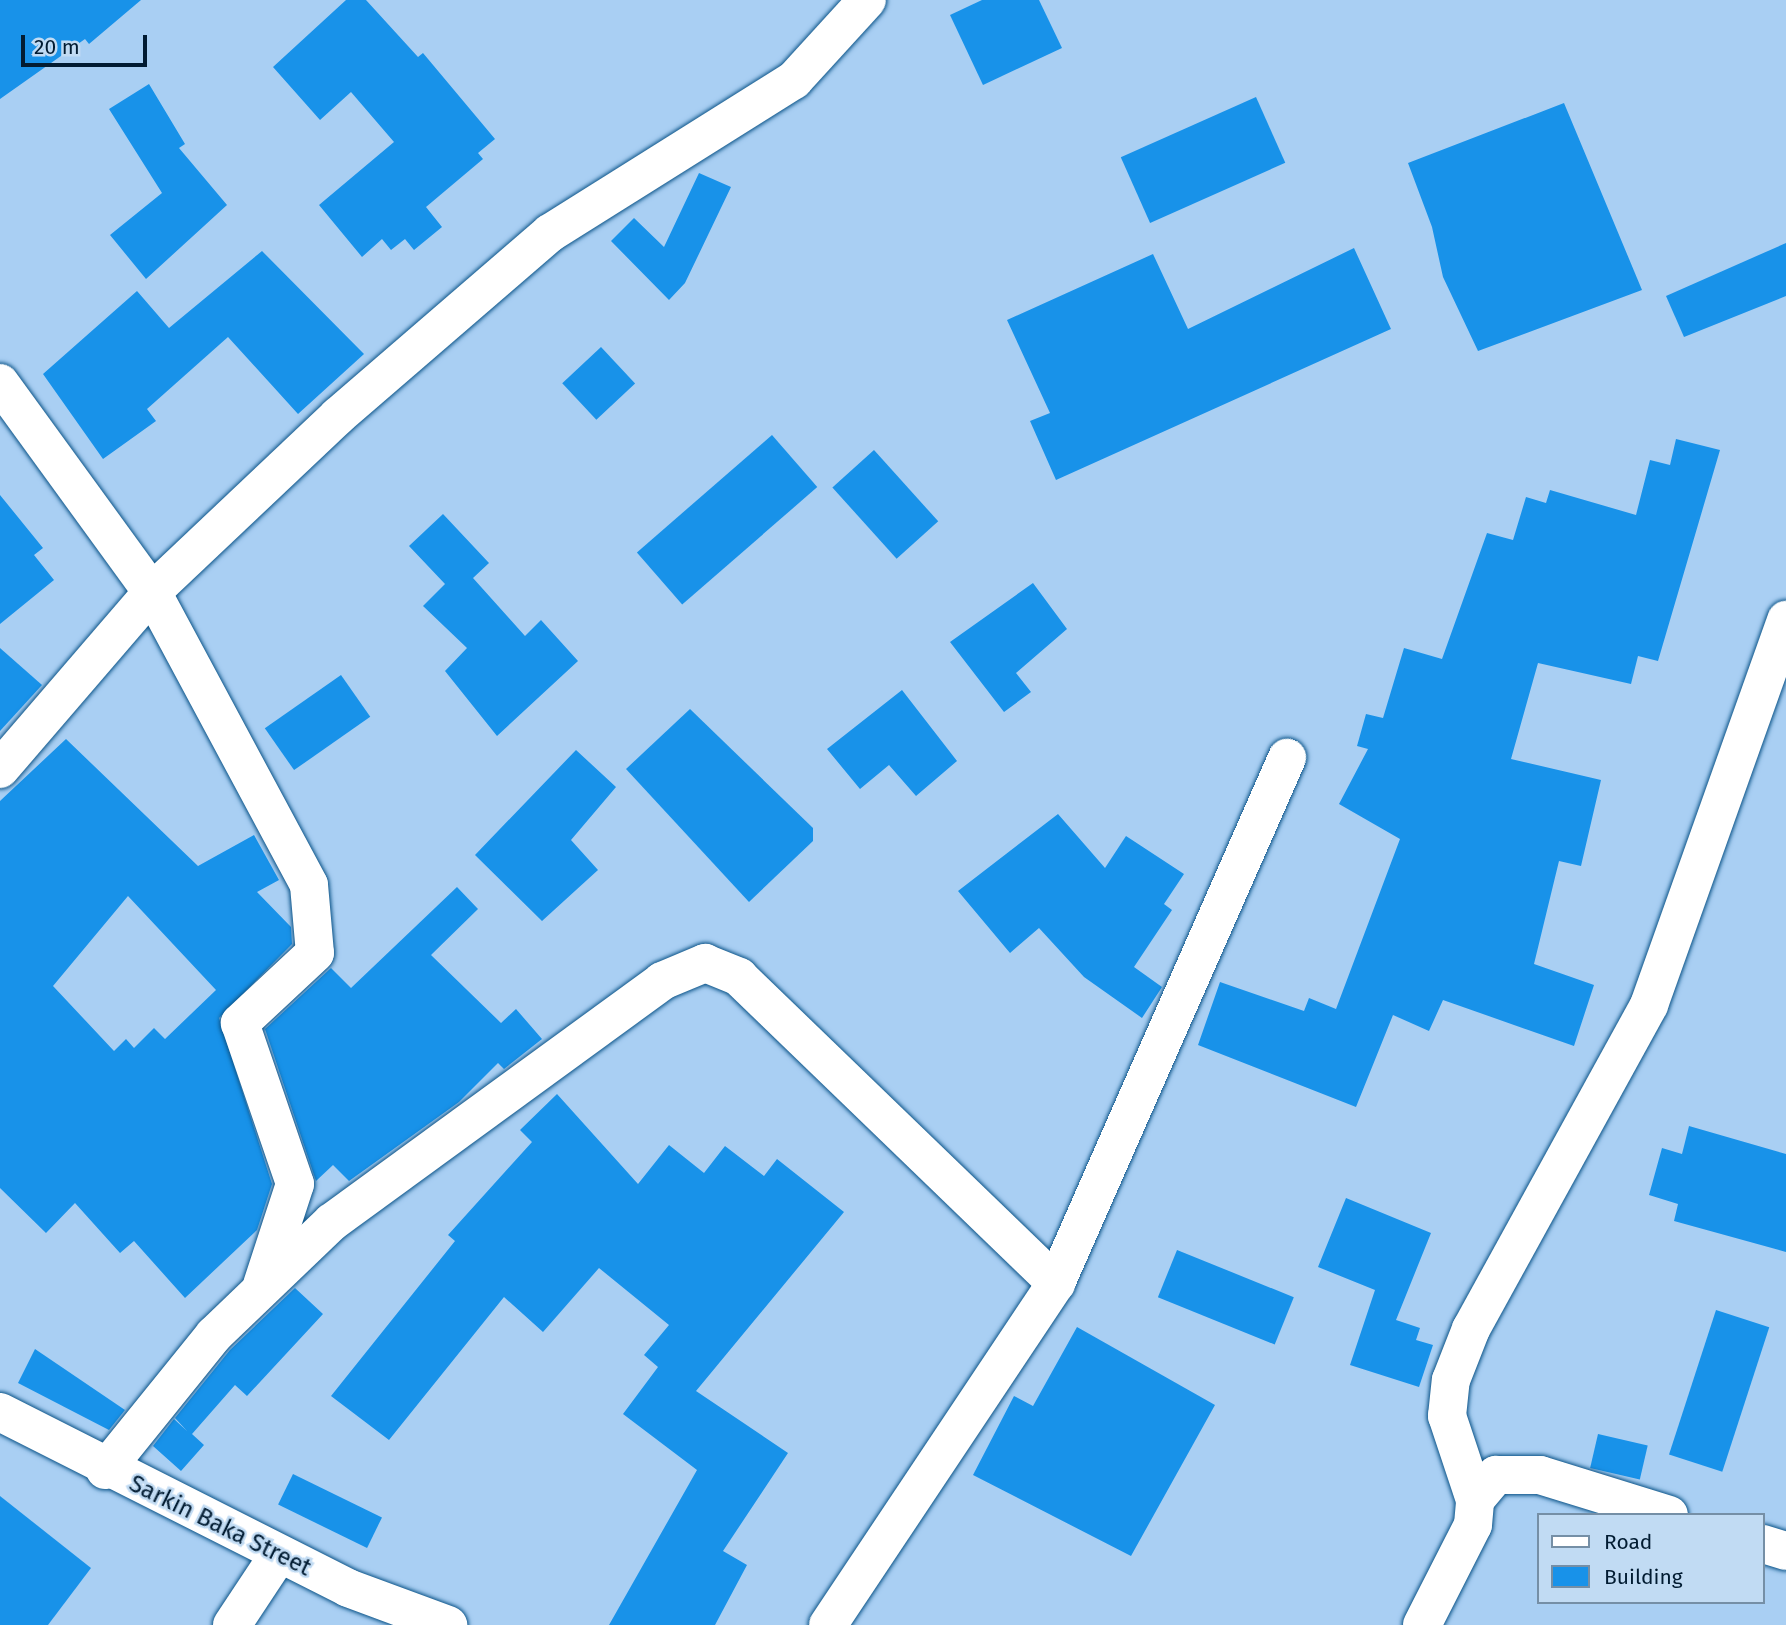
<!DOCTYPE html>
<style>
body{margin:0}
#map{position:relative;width:1786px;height:1625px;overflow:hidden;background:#a9cff3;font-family:"Fira Sans",sans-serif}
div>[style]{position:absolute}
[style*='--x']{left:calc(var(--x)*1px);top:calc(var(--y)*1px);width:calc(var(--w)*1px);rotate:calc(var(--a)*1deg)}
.building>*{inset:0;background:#1892e9;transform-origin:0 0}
.roads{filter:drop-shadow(0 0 2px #0a5388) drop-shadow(0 0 2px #0a5388)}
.minor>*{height:38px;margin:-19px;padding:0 19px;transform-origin:19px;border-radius:19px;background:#fff}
span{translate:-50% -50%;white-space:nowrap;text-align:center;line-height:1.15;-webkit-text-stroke:5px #c1dbf3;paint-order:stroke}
.street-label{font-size:24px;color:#021c32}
.legend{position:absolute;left:1537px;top:1513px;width:228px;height:91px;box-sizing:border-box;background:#c1dbf3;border:2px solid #758fa6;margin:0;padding:9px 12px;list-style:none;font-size:21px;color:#021c32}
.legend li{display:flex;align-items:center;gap:14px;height:35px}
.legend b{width:35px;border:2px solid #758fa6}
.scale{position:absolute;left:21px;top:35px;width:126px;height:32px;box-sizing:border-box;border:4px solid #021c32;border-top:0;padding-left:9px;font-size:21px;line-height:24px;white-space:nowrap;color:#021c32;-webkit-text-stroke:5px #c1dbf3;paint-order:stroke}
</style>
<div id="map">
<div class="building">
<i style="clip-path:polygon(0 0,141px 0,89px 44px,85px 39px,0 99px)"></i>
<i style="clip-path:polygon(346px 0,366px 0,418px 57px,423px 53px,495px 139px,478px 153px,483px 159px,426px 207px,442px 227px,414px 250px,405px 239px,391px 250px,382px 239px,362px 257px,319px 205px,394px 142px,351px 92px,320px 120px,273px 67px)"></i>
<i style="clip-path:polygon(982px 0,1039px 0,1062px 48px,983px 85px,950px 15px)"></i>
<i style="clip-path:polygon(149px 84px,185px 144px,179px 148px,227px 205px,146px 279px,110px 235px,162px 193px,109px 109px)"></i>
<i style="left:1256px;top:97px;width:72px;height:148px;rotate:66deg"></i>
<i style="clip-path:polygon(1564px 103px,1642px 290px,1478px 351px,1443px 277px,1432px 227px,1408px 163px)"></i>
<i style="clip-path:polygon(699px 173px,731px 187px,685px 283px,669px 300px,611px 241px,634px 218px,664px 247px)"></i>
<i style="clip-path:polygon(1786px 243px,1786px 296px,1684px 337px,1666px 296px)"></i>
<i style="clip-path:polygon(1354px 248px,1391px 329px,1056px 480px,1030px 421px,1050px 413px,1007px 320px,1153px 254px,1188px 329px)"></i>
<i style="clip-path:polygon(262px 251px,364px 354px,298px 414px,228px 337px,147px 409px,156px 421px,103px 459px,43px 374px,137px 291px,169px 328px)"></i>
<i style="left:601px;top:347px;width:50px;height:53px;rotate:47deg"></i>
<i style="left:772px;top:435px;width:69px;height:179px;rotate:49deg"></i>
<i style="clip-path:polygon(1676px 439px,1720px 450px,1658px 661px,1638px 656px,1631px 684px,1538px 663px,1511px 759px,1601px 780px,1581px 866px,1559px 861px,1534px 964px,1594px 985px,1574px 1046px,1443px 1000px,1429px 1031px,1393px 1015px,1356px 1107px,1198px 1045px,1220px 982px,1304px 1011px,1309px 998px,1336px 1009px,1400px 839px,1339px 804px,1368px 749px,1357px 746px,1366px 714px,1383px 718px,1404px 648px,1442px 659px,1487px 533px,1513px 540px,1526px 497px,1546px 503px,1550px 490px,1636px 515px,1650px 460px,1670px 465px)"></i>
<i style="left:874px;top:450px;width:96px;height:56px;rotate:48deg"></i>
<i style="clip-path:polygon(0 495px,43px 548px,34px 555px,54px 580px,0 624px)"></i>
<i style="clip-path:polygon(443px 514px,489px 563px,473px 578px,525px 636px,541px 620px,578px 661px,497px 736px,445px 671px,467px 648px,423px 606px,445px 584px,409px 546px)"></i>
<i style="clip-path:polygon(1033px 583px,1067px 629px,1016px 673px,1031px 692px,1004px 712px,950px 642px)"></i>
<i style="clip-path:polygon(0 648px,42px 685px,0 731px)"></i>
<i style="left:341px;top:675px;width:51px;height:93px;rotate:55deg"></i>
<i style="clip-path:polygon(902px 690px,957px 761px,916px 796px,889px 765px,860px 789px,827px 749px)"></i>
<i style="clip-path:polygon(690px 709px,813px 828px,813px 841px,749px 902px,626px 769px)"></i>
<i style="clip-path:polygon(evenodd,66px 739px,198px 866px,254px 835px,279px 880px,257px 892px,291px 927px,292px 944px,219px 1018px,272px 1184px,257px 1230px,185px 1298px,134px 1241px,120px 1253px,75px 1203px,46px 1233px,0 1188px,0 801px,66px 739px,128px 896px,216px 990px,165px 1039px,154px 1028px,134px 1048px,126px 1039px,114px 1051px,53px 986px,128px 896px)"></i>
<i style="clip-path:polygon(576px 750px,616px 787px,571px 840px,598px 870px,542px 921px,475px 855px)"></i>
<i style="clip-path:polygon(1058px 814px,1105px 868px,1126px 836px,1184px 874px,1164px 904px,1172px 910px,1134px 967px,1162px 987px,1142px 1018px,1084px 977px,1039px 928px,1010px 953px,958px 891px)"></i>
<i style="clip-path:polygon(457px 887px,478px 909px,431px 955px,501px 1023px,516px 1009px,542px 1039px,504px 1069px,498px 1063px,459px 1102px,349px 1181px,333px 1165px,316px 1181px,265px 1029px,331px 968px,351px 988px)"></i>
<i style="clip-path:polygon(557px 1094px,638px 1184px,669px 1145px,704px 1173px,725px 1146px,764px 1176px,777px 1159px,844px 1212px,696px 1391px,788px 1453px,723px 1551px,747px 1565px,715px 1625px,609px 1625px,697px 1470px,623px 1414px,658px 1367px,644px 1355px,669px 1325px,599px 1268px,543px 1332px,504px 1297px,389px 1440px,331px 1396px,455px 1241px,448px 1235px,532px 1142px,520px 1130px)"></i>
<i style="clip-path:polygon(1689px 1126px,1786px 1154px,1786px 1252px,1674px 1221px,1678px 1204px,1649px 1195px,1662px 1148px,1682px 1154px)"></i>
<i style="clip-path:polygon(1346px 1198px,1431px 1233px,1396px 1320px,1420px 1328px,1416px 1340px,1433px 1345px,1419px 1387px,1350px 1365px,1375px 1290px,1318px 1267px)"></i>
<i style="left:1177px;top:1250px;width:126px;height:51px;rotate:22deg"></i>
<i style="clip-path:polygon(295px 1288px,323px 1314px,247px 1396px,235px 1385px,192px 1434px,204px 1445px,181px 1471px,153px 1446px,174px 1419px,187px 1431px,175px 1418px,230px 1350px)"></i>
<i style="left:1716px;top:1310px;width:56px;height:152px;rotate:18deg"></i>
<i style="clip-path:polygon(1077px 1327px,1215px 1405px,1131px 1556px,973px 1475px,1014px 1396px,1033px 1406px)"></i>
<i style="clip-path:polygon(35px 1349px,125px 1410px,109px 1430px,18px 1383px)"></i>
<i style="left:1598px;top:1434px;width:51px;height:35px;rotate:13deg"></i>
<i style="left:293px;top:1474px;width:99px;height:34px;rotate:26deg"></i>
<i style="clip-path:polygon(0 1496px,91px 1568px,48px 1625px,0 1625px)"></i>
</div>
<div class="roads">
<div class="minor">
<i style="--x:0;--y:383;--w:258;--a:54"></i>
<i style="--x:152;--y:592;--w:332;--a:61.8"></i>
<i style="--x:309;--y:885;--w:68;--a:85"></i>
<i style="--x:315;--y:953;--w:103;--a:137"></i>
<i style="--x:240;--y:1023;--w:170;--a:71.1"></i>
<i style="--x:295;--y:1184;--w:106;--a:108.1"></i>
<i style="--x:0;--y:769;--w:233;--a:-49.3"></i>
<i style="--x:152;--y:592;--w:256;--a:-43.4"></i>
<i style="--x:338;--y:416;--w:280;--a:-40.8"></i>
<i style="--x:550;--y:233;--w:288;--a:-32.1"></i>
<i style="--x:794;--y:80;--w:108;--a:-47.6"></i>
<i style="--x:0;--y:1412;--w:390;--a:26.8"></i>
<i style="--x:348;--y:1588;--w:107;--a:20.3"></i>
<i style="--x:105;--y:1470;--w:174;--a:-51.1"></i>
<i style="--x:214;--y:1335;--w:163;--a:-43.8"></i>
<i style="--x:332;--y:1222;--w:409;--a:-36.1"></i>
<i style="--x:662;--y:981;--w:47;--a:-22.7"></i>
<i style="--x:705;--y:963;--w:37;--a:22"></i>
<i style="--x:739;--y:977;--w:441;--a:44"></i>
<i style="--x:1475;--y:1500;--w:33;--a:-50"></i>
<i style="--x:1496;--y:1475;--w:44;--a:0"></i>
<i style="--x:1540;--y:1475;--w:135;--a:17.2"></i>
<i style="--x:1763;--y:1544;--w:24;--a:17"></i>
<i style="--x:232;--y:1625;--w:85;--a:-56.5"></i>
<i style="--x:828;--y:1625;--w:411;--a:-56.3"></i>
<i style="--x:1056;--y:1283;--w:574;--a:-66.25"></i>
<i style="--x:1422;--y:1625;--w:112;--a:-63"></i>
<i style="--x:1473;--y:1525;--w:25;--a:-85"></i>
<i style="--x:1475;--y:1500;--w:89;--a:-108.4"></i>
<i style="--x:1447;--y:1416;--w:36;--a:-84"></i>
<i style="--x:1451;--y:1380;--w:55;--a:-68.6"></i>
<i style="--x:1471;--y:1329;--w:370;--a:-61.2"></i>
<i style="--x:1649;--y:1005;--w:409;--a:-70.4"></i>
</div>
</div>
<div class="street-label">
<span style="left:220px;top:1526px;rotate:26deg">Sarkin Baka Street</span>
</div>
<ul class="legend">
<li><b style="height:9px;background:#fff"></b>Road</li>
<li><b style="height:19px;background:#1892e9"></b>Building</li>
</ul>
<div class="scale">20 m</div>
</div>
